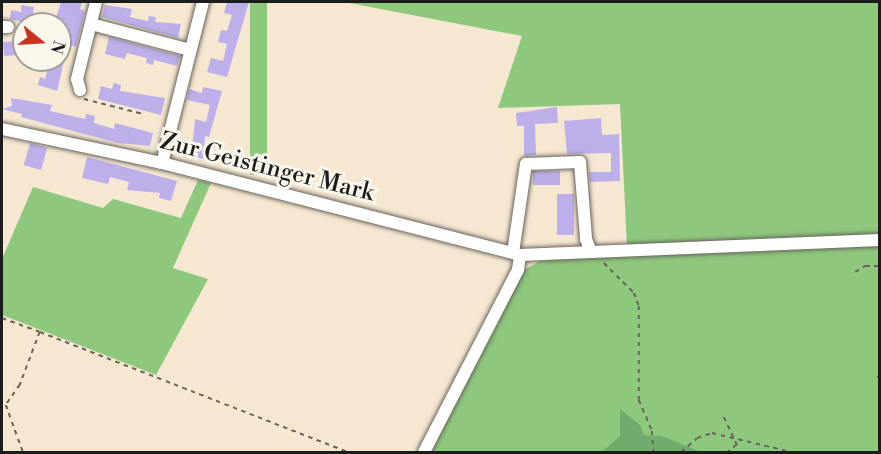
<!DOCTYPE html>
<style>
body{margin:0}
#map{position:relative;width:881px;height:454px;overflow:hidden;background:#f6e7d1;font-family:"Libre Bodoni",serif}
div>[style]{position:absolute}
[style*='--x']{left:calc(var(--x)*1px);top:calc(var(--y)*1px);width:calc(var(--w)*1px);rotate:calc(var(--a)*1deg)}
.green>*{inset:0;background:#8ec87d;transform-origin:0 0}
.forest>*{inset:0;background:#72ac6c}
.building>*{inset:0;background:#bdafea;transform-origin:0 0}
.path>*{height:1.5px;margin-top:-0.75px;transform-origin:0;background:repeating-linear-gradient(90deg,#68635b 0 4.5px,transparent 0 9px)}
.roads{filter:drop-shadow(0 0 2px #68635b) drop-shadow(0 0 2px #68635b)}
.minor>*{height:12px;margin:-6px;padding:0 6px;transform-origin:6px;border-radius:6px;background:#fff}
span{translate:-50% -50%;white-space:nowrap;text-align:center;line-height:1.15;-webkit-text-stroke:6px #fbf7ec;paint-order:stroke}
.street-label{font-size:24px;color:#1c1c1c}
.frame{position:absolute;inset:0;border:3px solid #1c1c1c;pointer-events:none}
.north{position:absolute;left:12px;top:12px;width:60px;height:60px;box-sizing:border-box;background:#fbf7ec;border:2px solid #a29f99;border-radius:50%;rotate:108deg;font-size:16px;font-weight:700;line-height:24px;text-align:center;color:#1c1c1c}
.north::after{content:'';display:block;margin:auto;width:21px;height:27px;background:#c8321e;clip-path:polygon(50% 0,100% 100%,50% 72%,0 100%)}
</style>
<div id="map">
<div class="green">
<i style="left:250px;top:2px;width:17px;height:173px"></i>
<i style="clip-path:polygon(344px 2px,879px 2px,879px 234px,627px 247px,620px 104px,498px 108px,522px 36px)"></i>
<i style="clip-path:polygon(198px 180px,211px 183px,173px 268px,208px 279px,156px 375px,2px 315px,2px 259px,33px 187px,103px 208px,113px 199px,181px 218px)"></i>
<i style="clip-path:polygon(879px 244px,879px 452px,432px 452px,522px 271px,544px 259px)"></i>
</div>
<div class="forest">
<i style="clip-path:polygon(620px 409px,640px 425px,644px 435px,662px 436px,701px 452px,602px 452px,620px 436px)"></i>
</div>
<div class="building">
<i style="clip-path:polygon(61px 2px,82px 2px,80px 9px,85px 11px,76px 47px,68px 44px,57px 91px,38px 85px,40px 77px,45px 79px,50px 60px,60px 60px,60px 24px,54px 24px)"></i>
<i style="clip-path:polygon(227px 2px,249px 2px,227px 77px,207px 72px,211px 58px,223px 61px,227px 44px,218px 42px,221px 30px,227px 31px,232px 15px,224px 13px)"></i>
<i style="clip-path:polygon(21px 5px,34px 7px,31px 24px,10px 19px,11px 10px,21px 12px)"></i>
<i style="clip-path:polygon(105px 5px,132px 9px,130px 17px,148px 21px,149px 16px,156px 17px,155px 22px,181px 24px,178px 38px,102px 17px)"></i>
<i style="clip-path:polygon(109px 37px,180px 56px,177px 66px,154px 60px,153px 65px,146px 63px,147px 58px,127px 53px,125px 59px,105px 54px)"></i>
<i style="left:18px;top:41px;width:14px;height:15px;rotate:86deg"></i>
<i style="clip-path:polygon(114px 83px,121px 85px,120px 91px,165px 98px,161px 115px,98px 99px,101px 86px,112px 89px)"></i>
<i style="clip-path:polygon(203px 87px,222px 91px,209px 137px,205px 136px,203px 159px,181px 154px,183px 146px,192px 148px,195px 119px,206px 122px,210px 105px,187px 100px,189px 89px,202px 93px)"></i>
<i style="clip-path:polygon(11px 98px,52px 105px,50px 111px,85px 119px,86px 114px,95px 116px,94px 123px,114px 129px,115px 123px,153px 133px,150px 146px,118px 143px,21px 117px,22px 114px,2px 109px,12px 106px)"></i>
<i style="clip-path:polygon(557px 107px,558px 123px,535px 124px,536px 155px,524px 156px,524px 126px,517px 126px,516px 113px)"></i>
<i style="clip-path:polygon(601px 118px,602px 135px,619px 134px,620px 181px,590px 182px,589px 172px,611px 172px,611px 153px,567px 154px,564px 121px)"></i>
<i style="left:30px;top:143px;width:18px;height:23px;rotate:16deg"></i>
<i style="clip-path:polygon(87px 157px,177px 181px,171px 201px,159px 198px,160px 193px,127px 190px,129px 182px,110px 177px,108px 184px,82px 178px)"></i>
<i style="left:560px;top:171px;width:14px;height:27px;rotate:90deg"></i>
<i style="left:557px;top:194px;width:17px;height:41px"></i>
</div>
<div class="path">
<i style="--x:84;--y:99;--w:61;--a:14.3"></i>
<i style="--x:604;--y:263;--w:42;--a:45"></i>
<i style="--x:634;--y:293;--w:14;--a:69"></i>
<i style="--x:639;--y:306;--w:94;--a:90"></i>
<i style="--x:639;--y:400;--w:34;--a:67"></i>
<i style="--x:652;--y:431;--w:21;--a:85"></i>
<i style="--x:855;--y:272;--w:12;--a:-31"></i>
<i style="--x:865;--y:266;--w:15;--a:0"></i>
<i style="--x:2;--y:318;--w:40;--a:20.2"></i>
<i style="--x:40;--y:332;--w:57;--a:110.7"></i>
<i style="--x:20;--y:385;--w:24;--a:125"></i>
<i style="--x:6;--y:405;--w:50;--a:70.1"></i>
<i style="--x:40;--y:332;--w:331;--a:21.3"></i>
<i style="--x:877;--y:377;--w:3;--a:0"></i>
<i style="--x:724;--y:417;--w:31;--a:65"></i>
<i style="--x:737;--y:445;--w:11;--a:142"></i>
<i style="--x:681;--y:452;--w:21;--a:-41"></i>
<i style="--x:697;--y:438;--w:16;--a:-18"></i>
<i style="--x:712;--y:433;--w:81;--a:13.5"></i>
</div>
<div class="roads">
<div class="minor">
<i style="--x:91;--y:24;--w:102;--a:14.7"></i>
<i style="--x:2;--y:27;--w:6;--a:0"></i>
<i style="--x:80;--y:90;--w:11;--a:-105"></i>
<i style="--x:77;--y:79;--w:79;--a:-76.1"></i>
<i style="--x:2;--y:129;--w:164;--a:12"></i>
<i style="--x:162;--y:163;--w:370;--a:14.4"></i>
<i style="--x:520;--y:255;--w:360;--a:-2.4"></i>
<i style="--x:162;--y:163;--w:166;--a:-75.7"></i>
<i style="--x:513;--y:253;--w:90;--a:-81.7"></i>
<i style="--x:526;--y:164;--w:54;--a:-2.1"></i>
<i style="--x:580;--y:162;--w:77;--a:85.5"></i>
<i style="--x:586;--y:239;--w:14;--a:69"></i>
<i style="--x:424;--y:452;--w:205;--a:-62.7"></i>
<i style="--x:518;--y:270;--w:15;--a:-82"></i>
</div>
</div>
<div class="street-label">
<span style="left:267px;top:168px;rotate:14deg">Zur Geistinger Mark</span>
</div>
<div class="frame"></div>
<div class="north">N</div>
</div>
